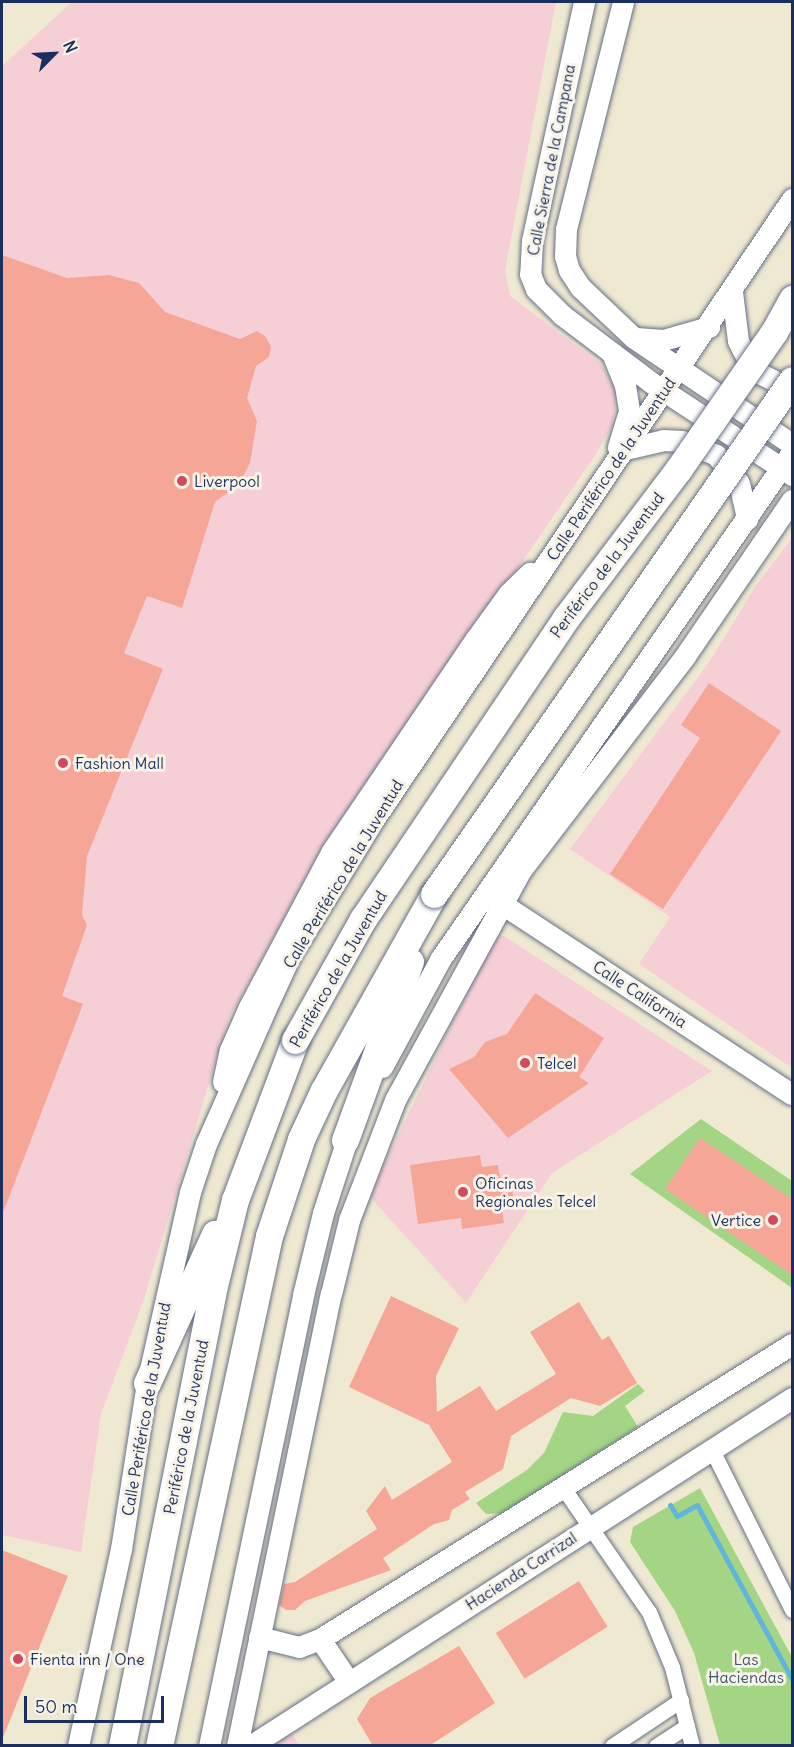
<!DOCTYPE html>
<meta charset="utf-8">
<style>
body{margin:0}
#map{position:relative;width:794px;height:1747px;overflow:hidden;background:#f0e9d1;font-family:Delius,sans-serif}
div>[style]{position:absolute}
[style*='--x']{left:calc(var(--x)*1px);top:calc(var(--y)*1px);width:calc(var(--w)*1px);rotate:calc(var(--a)*1deg)}
.built>*{inset:0;background:#f6cfd6}
.green>*{inset:0;background:#a3d584}
.stream>*{height:5px;margin:-2.5px;padding:0 2.5px;transform-origin:2.5px;border-radius:2.5px;background:#62b4dd}
.building>*{inset:0;background:#f6a696;transform-origin:0 0}
.roads{filter:drop-shadow(0 0 2px #667086) drop-shadow(0 0 2px #667086)}
.street>*{height:15px;margin:-7.5px;padding:0 7.5px;transform-origin:7.5px;border-radius:7.5px;background:#fff}
.secondary>*{height:21px;margin:-10.5px;padding:0 10.5px;transform-origin:10.5px;border-radius:10.5px;background:#fff}
.highway>*{height:27px;margin:-13.5px;padding:0 13.5px;transform-origin:13.5px;border-radius:13.5px;background:#fff}
.bridges{filter:drop-shadow(0 0 2px #667086) drop-shadow(0 0 2px #667086)}
.highway-bridge>*{height:27px;margin:-13.5px;padding:0 13.5px;transform-origin:13.5px;border-radius:13.5px;background:#fff}
.dots>*{width:16px;height:16px;translate:-50% -50%;box-sizing:border-box;border:3px solid #f7f3e8;border-radius:50%}
span{translate:-50% -50%;white-space:nowrap;text-align:center;line-height:1.15;-webkit-text-stroke:6px #f7f3e8;paint-order:stroke}
.street-label{font-size:16px;color:#1b2f5e}
.poi-label{font-size:16px;color:#1b2f5e}
.left{translate:0 -50%;text-align:left}
.right{translate:-100% -50%;text-align:right}
.park-label{font-size:16px;color:#3d5868}
.frame{position:absolute;inset:0;border:3px solid #1b2f5e;pointer-events:none}
.north{position:absolute;left:24px;top:24px;width:60px;height:60px;-webkit-text-stroke:4px #f7f3e8;paint-order:stroke;rotate:66deg;font-size:16px;font-weight:700;line-height:24px;text-align:center;color:#1b2f5e}
.north::after{content:'';display:block;margin:auto;width:21px;height:27px;background:#1b2f5e;clip-path:polygon(50% 0,100% 100%,50% 72%,0 100%)}
.scale{position:absolute;left:24px;top:1696px;width:140px;height:27px;box-sizing:border-box;border:3px solid #1b2f5e;border-top:0;padding-left:8px;font-size:18px;line-height:21px;white-space:nowrap;color:#1b2f5e;-webkit-text-stroke:4px #f7f3e8;paint-order:stroke}
</style>
<div id="map">
<div class="built">
<i style="clip-path:polygon(72px 2px,556px 2px,505px 270px,510px 296px,602px 365px,617px 393px,612px 426px,596px 454px,307px 875px,228px 1020px,144px 1299px,101px 1414px,81px 1552px,2px 1535px,2px 66px)"></i>
<i style="clip-path:polygon(792px 538px,792px 1068px,639px 964px,670px 917px,570px 849px,710px 661px,755px 587px)"></i>
<i style="clip-path:polygon(504px 936px,712px 1071px,552px 1173px,466px 1303px,369px 1196px,482px 961px,497px 937px)"></i>
<i style="clip-path:polygon(292px 1734px,299px 1745px,271px 1745px)"></i>
</div>
<div class="green">
<i style="clip-path:polygon(701px 1119px,792px 1181px,792px 1288px,630px 1174px)"></i>
<i style="clip-path:polygon(638px 1384px,645px 1391px,625px 1406px,638px 1427px,504px 1513px,486px 1514px,476px 1503px,527px 1470px,544px 1453px,563px 1412px,593px 1416px)"></i>
<i style="clip-path:polygon(700px 1488px,792px 1657px,792px 1745px,720px 1745px,694px 1653px,675px 1611px,630px 1542px,633px 1527px)"></i>
</div>
<div class="stream">
<i style="--x:670;--y:1505;--w:13;--a:58"></i>
<i style="--x:677;--y:1516;--w:23;--a:-29"></i>
<i style="--x:697;--y:1505;--w:198;--a:61.4"></i>
</div>
<div class="building">
<i style="clip-path:polygon(2px 255px,67px 278px,109px 275px,139px 283px,165px 312px,240px 339px,257px 331px,266px 337px,271px 347px,269px 357px,256px 366px,247px 398px,257px 421px,250px 463px,239px 484px,215px 502px,182px 608px,147px 596px,124px 653px,163px 669px,87px 856px,82px 915px,87px 925px,62px 996px,83px 1004px,3px 1213px)"></i>
<i style="clip-path:polygon(709px 683px,781px 731px,663px 909px,610px 874px,700px 738px,681px 725px)"></i>
<i style="clip-path:polygon(535px 993px,604px 1038px,579px 1077px,589px 1083px,508px 1138px,449px 1069px,474px 1057px,485px 1042px,507px 1034px)"></i>
<i style="clip-path:polygon(700px 1138px,792px 1199px,792px 1275px,665px 1189px)"></i>
<i style="clip-path:polygon(480px 1155px,482px 1167px,498px 1165px,500px 1178px,510px 1176px,515px 1207px,502px 1209px,504px 1223px,462px 1229px,461px 1218px,418px 1224px,410px 1165px)"></i>
<i style="clip-path:polygon(391px 1296px,459px 1328px,436px 1376px,437px 1412px,480px 1386px,496px 1411px,556px 1374px,530px 1332px,579px 1302px,602px 1340px,609px 1336px,637px 1383px,600px 1406px,571px 1398px,511px 1436px,503px 1469px,465px 1492px,470px 1499px,452px 1510px,449px 1520px,434px 1524px,383px 1558px,391px 1570px,305px 1601px,295px 1610px,286px 1610px,279px 1605px,284px 1584px,295px 1582px,377px 1529px,366px 1511px,385px 1486px,392px 1500px,452px 1462px,429px 1425px,349px 1387px)"></i>
<i style="clip-path:polygon(2px 1550px,68px 1576px,2px 1740px)"></i>
<i style="left:579px;top:1581px;width:54px;height:98px;rotate:58deg"></i>
<i style="clip-path:polygon(459px 1646px,495px 1703px,429px 1746px,373px 1746px,357px 1719px,370px 1698px)"></i>
</div>
<div class="roads">
<div class="street">
<i style="--x:712;--y:1450;--w:179;--a:63.4"></i>
<i style="--x:564;--y:1489;--w:150;--a:55.4"></i>
<i style="--x:649;--y:1612;--w:60;--a:67.3"></i>
<i style="--x:672;--y:1667;--w:81;--a:75.8"></i>
<i style="--x:612;--y:1746;--w:83;--a:-33.7"></i>
<i style="--x:656;--y:1746;--w:37;--a:-33"></i>
</div>
<div class="secondary">
<i style="--x:584;--y:2;--w:245;--a:102.3"></i>
<i style="--x:532;--y:241;--w:33;--a:93"></i>
<i style="--x:530;--y:274;--w:16;--a:68"></i>
<i style="--x:536;--y:289;--w:37;--a:45"></i>
<i style="--x:562;--y:315;--w:113;--a:37.1"></i>
<i style="--x:652;--y:383;--w:168;--a:33.3"></i>
<i style="--x:623;--y:2;--w:234;--a:104.1"></i>
<i style="--x:566;--y:229;--w:27;--a:92"></i>
<i style="--x:565;--y:256;--w:15;--a:74"></i>
<i style="--x:569;--y:270;--w:20;--a:57"></i>
<i style="--x:580;--y:287;--w:74;--a:43.4"></i>
<i style="--x:634;--y:338;--w:190;--a:33.9"></i>
<i style="--x:732;--y:292;--w:49;--a:83"></i>
<i style="--x:738;--y:341;--w:20;--a:63"></i>
<i style="--x:747;--y:359;--w:21;--a:47"></i>
<i style="--x:761;--y:374;--w:35;--a:27"></i>
<i style="--x:636;--y:338;--w:27;--a:4"></i>
<i style="--x:663;--y:340;--w:48;--a:-15.8"></i>
<i style="--x:612;--y:353;--w:35;--a:68"></i>
<i style="--x:625;--y:385;--w:26;--a:81"></i>
<i style="--x:629;--y:411;--w:38;--a:107"></i>
<i style="--x:625;--y:449;--w:39;--a:-13"></i>
<i style="--x:663;--y:440;--w:19;--a:3"></i>
<i style="--x:682;--y:441;--w:37;--a:22"></i>
<i style="--x:716;--y:455;--w:36;--a:51"></i>
<i style="--x:739;--y:483;--w:37;--a:77"></i>
<i style="--x:490;--y:896;--w:361;--a:33.3"></i>
<i style="--x:382;--y:1067;--w:124;--a:-61.6"></i>
<i style="--x:441;--y:958;--w:616;--a:-55.25"></i>
<i style="--x:223;--y:1082;--w:33;--a:-78"></i>
<i style="--x:230;--y:1050;--w:47;--a:-66.2"></i>
<i style="--x:249;--y:1007;--w:177;--a:-62"></i>
<i style="--x:332;--y:851;--w:255;--a:-55.9"></i>
<i style="--x:475;--y:640;--w:58;--a:-54.1"></i>
<i style="--x:509;--y:593;--w:29;--a:-44"></i>
<i style="--x:259;--y:1637;--w:41;--a:14"></i>
<i style="--x:299;--y:1647;--w:22;--a:-21"></i>
<i style="--x:320;--y:1639;--w:557;--a:-32.01"></i>
<i style="--x:320;--y:1639;--w:52;--a:56"></i>
<i style="--x:78;--y:1746;--w:202;--a:-77.7"></i>
<i style="--x:121;--y:1549;--w:168;--a:-81.1"></i>
<i style="--x:147;--y:1383;--w:196;--a:-77.3"></i>
<i style="--x:190;--y:1192;--w:51;--a:-71.6"></i>
<i style="--x:206;--y:1144;--w:146;--a:-66.2"></i>
<i style="--x:265;--y:1010;--w:60;--a:-65.2"></i>
<i style="--x:290;--y:956;--w:161;--a:-58.5"></i>
<i style="--x:374;--y:819;--w:748;--a:-56.01"></i>
<i style="--x:209;--y:1746;--w:461;--a:-78.2"></i>
<i style="--x:303;--y:1295;--w:84;--a:-76.3"></i>
<i style="--x:323;--y:1213;--w:90;--a:-72"></i>
<i style="--x:237;--y:1746;--w:462;--a:-78.3"></i>
<i style="--x:331;--y:1294;--w:76;--a:-76.3"></i>
<i style="--x:349;--y:1220;--w:129;--a:-69"></i>
<i style="--x:395;--y:1100;--w:262;--a:-61.3"></i>
<i style="--x:521;--y:870;--w:270;--a:-52.5"></i>
<i style="--x:685;--y:656;--w:189;--a:-55.6"></i>
<i style="--x:250;--y:1746;--w:644;--a:-32.7"></i>
</div>
<div class="highway">
<i style="--x:345;--y:1140;--w:190;--a:-70"></i>
<i style="--x:147;--y:1383;--w:164;--a:-65.5"></i>
<i style="--x:122;--y:1746;--w:461;--a:-78.7"></i>
<i style="--x:212;--y:1294;--w:97;--a:-76.3"></i>
<i style="--x:235;--y:1200;--w:171;--a:-69.4"></i>
<i style="--x:159;--y:1746;--w:522;--a:-77.83"></i>
<i style="--x:269;--y:1236;--w:102;--a:-71.7"></i>
<i style="--x:301;--y:1139;--w:54;--a:-64.9"></i>
<i style="--x:324;--y:1090;--w:225;--a:-60.7"></i>
</div>
</div>
<div class="bridges">
<div class="highway-bridge">
<i style="--x:434;--y:894;--w:626;--a:-55.14"></i>
<i style="--x:295;--y:1040;--w:139;--a:-60.7"></i>
<i style="--x:363;--y:919;--w:363;--a:-56"></i>
<i style="--x:566;--y:618;--w:186;--a:-52.9"></i>
<i style="--x:678;--y:470;--w:168;--a:-55.2"></i>
<i style="--x:774;--y:332;--w:38;--a:-61"></i>
</div>
</div>
<div class="dots">
<i style="left:182px;top:481px;background:#d1495b"></i>
<i style="left:63px;top:763px;background:#d1495b"></i>
<i style="left:525px;top:1063px;background:#d1495b"></i>
<i style="left:463px;top:1192px;background:#d1495b"></i>
<i style="left:773px;top:1220px;background:#d1495b"></i>
<i style="left:18px;top:1659px;background:#d1495b"></i>
</div>
<div class="street-label">
<span style="left:551px;top:160px;rotate:-79deg">Calle Sierra de la Campana</span>
<span style="left:611px;top:469px;rotate:-56deg">Calle Periférico de la Juventud</span>
<span style="left:607px;top:565px;rotate:-53deg">Periférico de la Juventud</span>
<span style="left:343px;top:874px;rotate:-59deg">Calle Periférico de la Juventud</span>
<span style="left:338px;top:969px;rotate:-60deg">Periférico de la Juventud</span>
<span style="left:640px;top:994px;rotate:33deg">Calle California</span>
<span style="left:146px;top:1409px;rotate:-80deg">Calle Periférico de la Juventud</span>
<span style="left:186px;top:1427px;rotate:-79deg">Periférico de la Juventud</span>
<span style="left:521px;top:1571px;rotate:-33deg">Hacienda Carrizal</span>
</div>
<div class="poi-label">
<span class="left" style="left:194px;top:481px">Liverpool</span>
<span class="left" style="left:75px;top:763px">Fashion Mall</span>
<span class="left" style="left:537px;top:1063px">Telcel</span>
<span class="left" style="left:475px;top:1192px">Oficinas<br>Regionales Telcel</span>
<span class="right" style="left:761px;top:1220px">Vertice</span>
<span class="left" style="left:30px;top:1659px">Fienta inn / One</span>
</div>
<div class="park-label">
<span style="left:746px;top:1668px">Las<br>Haciendas</span>
</div>
<div class="frame"></div>
<div class="north">N</div>
<div class="scale">50 m</div>
</div>
